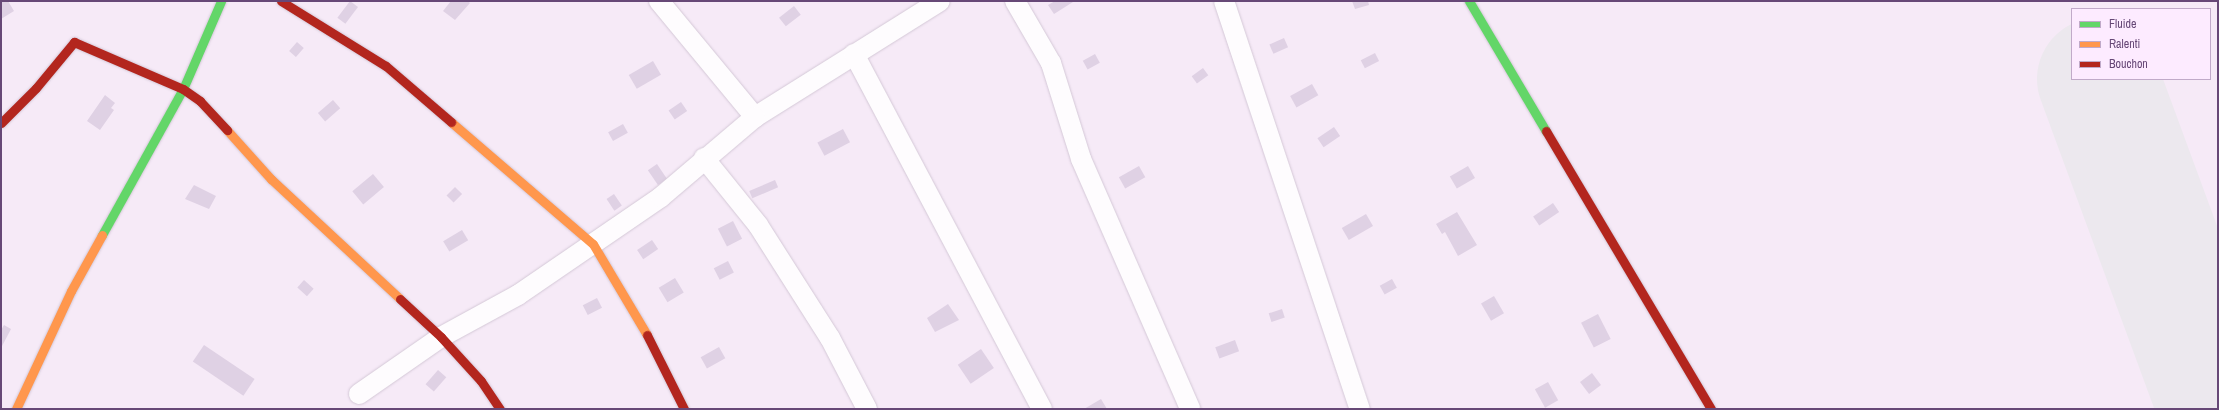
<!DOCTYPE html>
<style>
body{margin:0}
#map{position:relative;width:2219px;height:410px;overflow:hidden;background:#f6eaf7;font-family:"Archivo Narrow",sans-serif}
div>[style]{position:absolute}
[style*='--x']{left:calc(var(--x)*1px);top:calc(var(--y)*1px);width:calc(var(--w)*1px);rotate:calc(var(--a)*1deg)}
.runway>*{height:122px;margin:-61px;padding:0 61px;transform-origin:61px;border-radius:61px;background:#ece8ee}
.building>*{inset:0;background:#dfd1e4;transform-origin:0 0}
.roads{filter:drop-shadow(0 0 1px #d4c8d7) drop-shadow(0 0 1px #d4c8d7)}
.street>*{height:20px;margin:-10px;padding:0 10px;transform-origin:10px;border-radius:10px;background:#fefcfe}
.fast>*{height:9px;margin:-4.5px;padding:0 4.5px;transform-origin:4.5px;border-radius:4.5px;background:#63d668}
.slow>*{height:9px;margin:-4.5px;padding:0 4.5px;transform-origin:4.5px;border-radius:4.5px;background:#ff974d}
.jam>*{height:9px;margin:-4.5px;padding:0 4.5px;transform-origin:4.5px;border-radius:4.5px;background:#b3261e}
span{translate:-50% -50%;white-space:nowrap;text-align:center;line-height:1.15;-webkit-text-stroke:3px #fdebff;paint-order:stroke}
.frame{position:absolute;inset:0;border:2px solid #674877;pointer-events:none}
.legend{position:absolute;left:2071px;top:8px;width:140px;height:72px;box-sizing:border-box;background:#fdebff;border:1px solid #c1aac9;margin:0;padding:5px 7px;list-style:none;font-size:12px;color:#674877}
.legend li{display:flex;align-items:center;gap:8px;height:20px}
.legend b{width:20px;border:1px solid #c1aac9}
</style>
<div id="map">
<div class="runway">
<i style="--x:2098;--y:79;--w:348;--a:69.8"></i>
</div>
<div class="building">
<i style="clip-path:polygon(1px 1px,8px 1px,14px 11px,1px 19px)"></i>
<i style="left:350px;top:1px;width:10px;height:21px;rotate:37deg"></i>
<i style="clip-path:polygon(451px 1px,468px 1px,470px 3px,455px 20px,443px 11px)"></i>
<i style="clip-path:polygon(1055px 1px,1072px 1px,1073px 2px,1054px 14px,1048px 5px)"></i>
<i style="clip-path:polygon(1352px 1px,1368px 1px,1369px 5px,1355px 9px)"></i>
<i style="left:794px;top:6px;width:11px;height:19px;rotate:52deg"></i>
<i style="left:1284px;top:38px;width:10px;height:16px;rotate:66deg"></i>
<i style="left:297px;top:42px;width:9px;height:12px;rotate:41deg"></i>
<i style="left:1375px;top:53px;width:9px;height:16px;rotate:63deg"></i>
<i style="left:1095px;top:54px;width:10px;height:14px;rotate:61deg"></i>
<i style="left:653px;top:61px;width:16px;height:28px;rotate:60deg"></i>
<i style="left:1203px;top:68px;width:9px;height:14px;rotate:54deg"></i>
<i style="left:1312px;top:84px;width:13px;height:25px;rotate:61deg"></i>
<i style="clip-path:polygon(105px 95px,115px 103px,111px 108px,114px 110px,100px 130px,87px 121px)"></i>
<i style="left:333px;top:100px;width:11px;height:20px;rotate:49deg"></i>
<i style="left:681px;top:102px;width:11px;height:15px;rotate:56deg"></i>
<i style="left:623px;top:124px;width:10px;height:17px;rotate:61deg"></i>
<i style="left:1334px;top:127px;width:11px;height:20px;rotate:56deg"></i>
<i style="left:843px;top:129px;width:15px;height:29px;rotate:62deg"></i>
<i style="left:657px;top:164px;width:18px;height:11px;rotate:56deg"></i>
<i style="left:1139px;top:166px;width:13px;height:23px;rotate:61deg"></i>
<i style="left:1468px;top:166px;width:14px;height:21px;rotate:60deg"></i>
<i style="left:373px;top:174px;width:17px;height:27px;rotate:50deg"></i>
<i style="left:775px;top:180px;width:8px;height:28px;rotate:67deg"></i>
<i style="clip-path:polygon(194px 185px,216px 196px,209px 209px,185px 199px)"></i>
<i style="left:455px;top:187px;width:10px;height:12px;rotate:45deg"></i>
<i style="left:614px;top:194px;width:14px;height:9px;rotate:56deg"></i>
<i style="left:1553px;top:203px;width:11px;height:24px;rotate:56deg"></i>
<i style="clip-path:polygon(1457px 212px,1477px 245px,1458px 256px,1445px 232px,1442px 234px,1436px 224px)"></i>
<i style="left:1366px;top:214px;width:14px;height:28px;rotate:60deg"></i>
<i style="left:733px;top:221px;width:20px;height:17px;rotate:63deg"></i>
<i style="left:462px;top:230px;width:12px;height:22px;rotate:59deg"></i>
<i style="left:652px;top:240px;width:11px;height:18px;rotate:56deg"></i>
<i style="left:728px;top:261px;width:13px;height:16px;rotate:63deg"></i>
<i style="left:675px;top:278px;width:17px;height:19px;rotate:59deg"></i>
<i style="left:1392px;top:279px;width:10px;height:14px;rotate:61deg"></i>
<i style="left:304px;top:280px;width:13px;height:10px;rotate:42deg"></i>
<i style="left:1494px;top:296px;width:20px;height:15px;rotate:60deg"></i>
<i style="left:597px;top:298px;width:11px;height:16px;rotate:63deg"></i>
<i style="clip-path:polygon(948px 304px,959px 320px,935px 332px,927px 318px)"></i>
<i style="left:1282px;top:309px;width:9px;height:14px;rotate:72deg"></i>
<i style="left:1598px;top:314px;width:28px;height:19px;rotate:63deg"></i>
<i style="clip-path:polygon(4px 325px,11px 329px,1px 348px,1px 330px)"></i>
<i style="left:1235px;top:340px;width:12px;height:21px;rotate:70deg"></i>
<i style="left:204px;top:345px;width:61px;height:20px;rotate:34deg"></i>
<i style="left:719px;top:347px;width:13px;height:21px;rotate:61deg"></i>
<i style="left:981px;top:349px;width:23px;height:28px;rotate:56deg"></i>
<i style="left:438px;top:370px;width:11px;height:19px;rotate:41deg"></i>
<i style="left:1592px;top:373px;width:15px;height:15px;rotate:53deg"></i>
<i style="left:1548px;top:382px;width:21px;height:15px;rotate:61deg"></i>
<i style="clip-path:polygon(1101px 399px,1107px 409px,1084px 409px)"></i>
</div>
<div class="roads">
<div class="street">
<i style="--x:659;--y:1;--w:151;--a:50.4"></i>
<i style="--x:755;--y:117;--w:218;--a:-32.1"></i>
<i style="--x:1015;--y:1;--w:72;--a:59.9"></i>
<i style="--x:1051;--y:63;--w:101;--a:72.6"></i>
<i style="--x:1081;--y:159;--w:273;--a:66.4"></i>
<i style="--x:1224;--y:1;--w:430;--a:71.6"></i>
<i style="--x:854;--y:54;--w:402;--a:62.1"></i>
<i style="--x:704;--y:158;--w:86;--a:51.1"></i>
<i style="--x:758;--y:225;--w:134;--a:57.5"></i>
<i style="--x:830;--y:338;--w:80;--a:62.5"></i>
<i style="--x:359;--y:394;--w:100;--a:-34.8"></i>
<i style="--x:441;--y:337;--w:88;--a:-28.6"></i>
<i style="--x:518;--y:295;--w:173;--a:-34.4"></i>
<i style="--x:661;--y:197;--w:123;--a:-40.4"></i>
</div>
<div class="fast">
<i style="--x:1469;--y:1;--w:151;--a:59.4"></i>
<i style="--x:102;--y:235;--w:167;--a:-61"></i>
<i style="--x:183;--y:89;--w:96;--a:-66.6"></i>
</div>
<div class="slow">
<i style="--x:451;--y:122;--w:187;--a:40.7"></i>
<i style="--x:593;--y:244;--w:106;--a:59.3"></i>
<i style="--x:227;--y:130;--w:66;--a:48.1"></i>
<i style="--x:271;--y:179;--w:176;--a:42.9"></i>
<i style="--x:16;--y:409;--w:130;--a:-65"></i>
<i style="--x:71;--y:291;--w:64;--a:-61"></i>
</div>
<div class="jam">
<i style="--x:281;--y:1;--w:123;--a:31.8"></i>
<i style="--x:386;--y:66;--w:86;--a:40.7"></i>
<i style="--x:1;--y:123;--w:49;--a:-45"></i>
<i style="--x:36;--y:88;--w:60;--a:-50.4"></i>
<i style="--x:74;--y:42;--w:119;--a:23.3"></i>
<i style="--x:183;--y:89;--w:21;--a:35"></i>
<i style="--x:200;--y:101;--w:40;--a:47"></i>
<i style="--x:1546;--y:131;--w:323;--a:59.3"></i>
<i style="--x:400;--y:299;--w:56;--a:42.8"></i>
<i style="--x:441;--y:337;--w:59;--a:47.7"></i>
<i style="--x:481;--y:381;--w:34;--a:56"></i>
<i style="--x:647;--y:335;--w:83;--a:63.4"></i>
</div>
</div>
<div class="frame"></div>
<ul class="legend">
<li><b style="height:5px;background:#63d668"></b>Fluide</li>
<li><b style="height:5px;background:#ff974d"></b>Ralenti</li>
<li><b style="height:5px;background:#b3261e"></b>Bouchon</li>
</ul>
</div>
